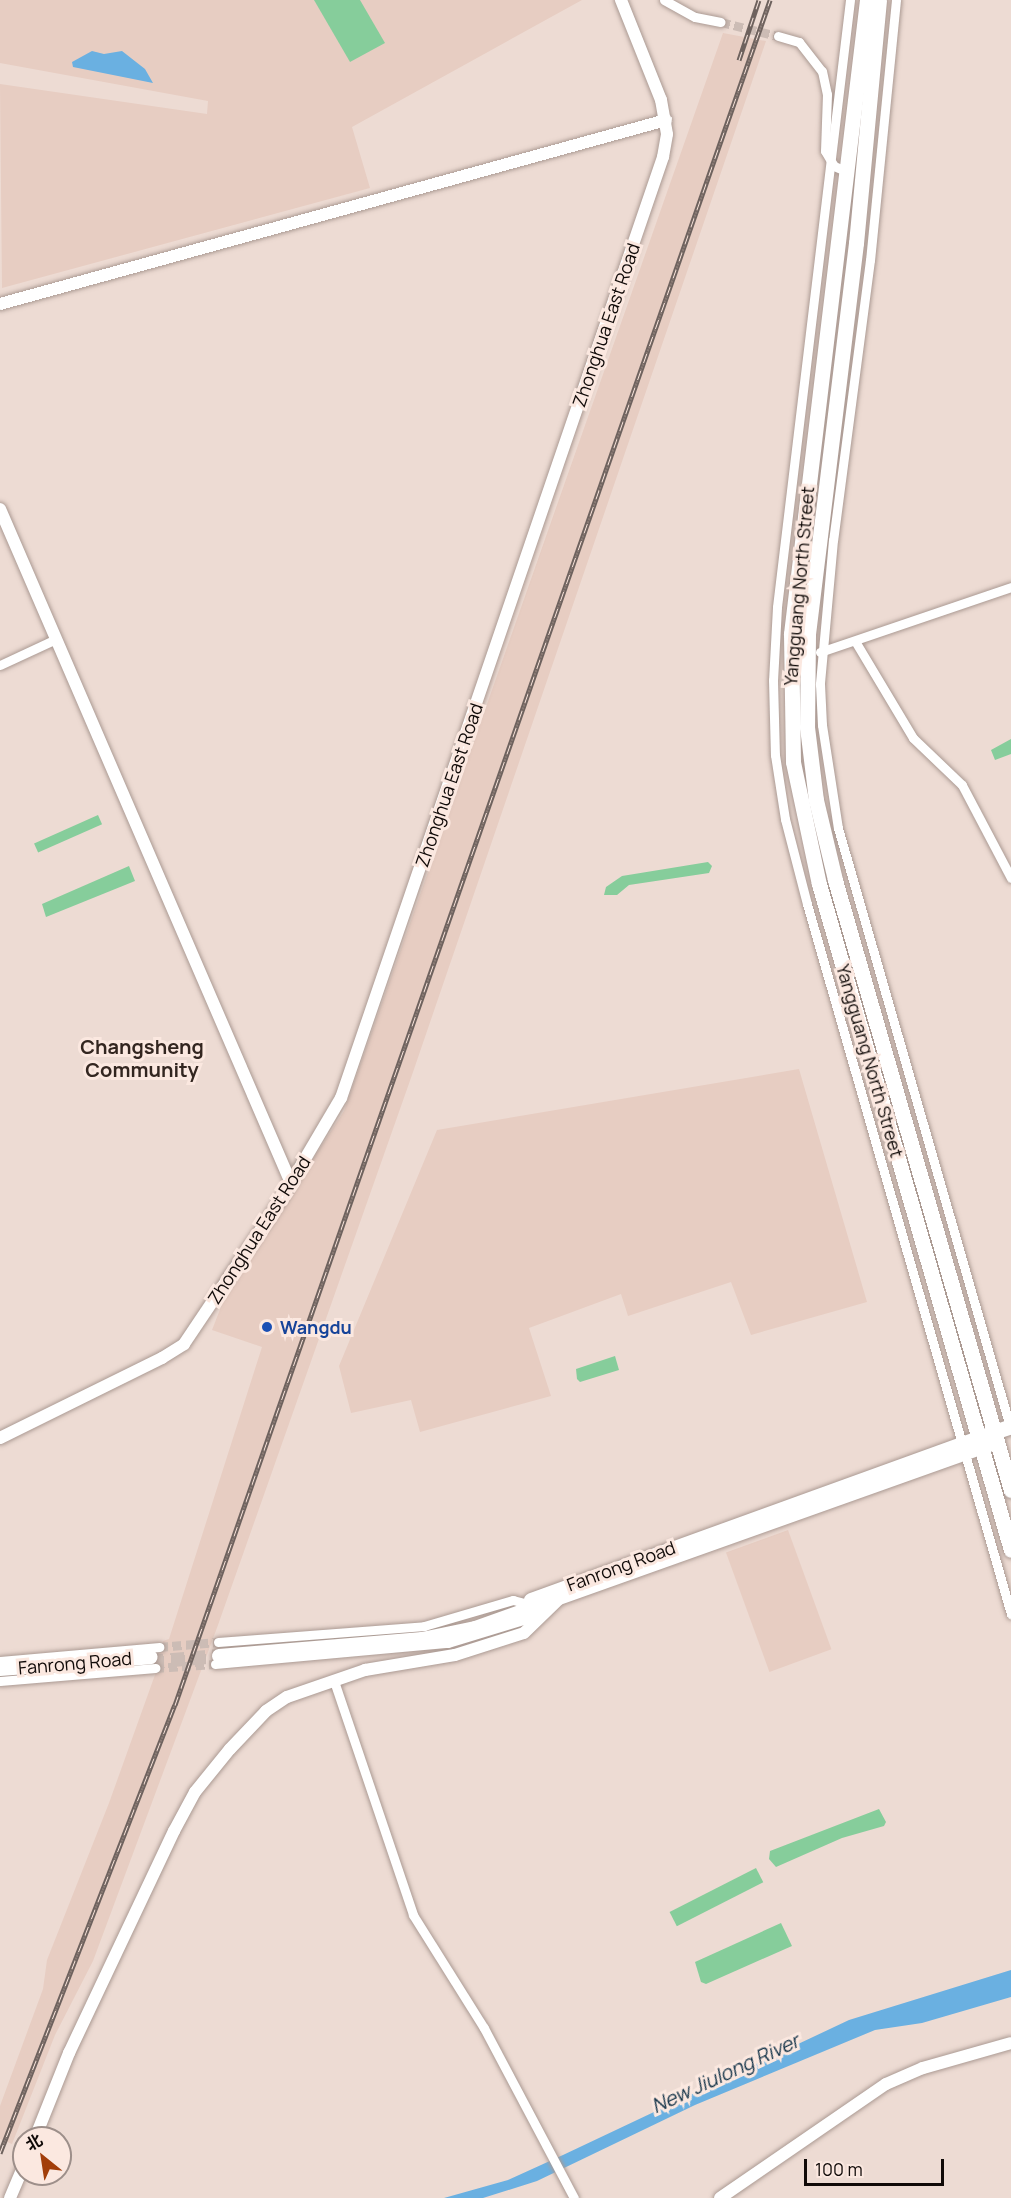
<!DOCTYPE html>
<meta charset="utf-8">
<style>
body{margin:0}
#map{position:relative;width:1011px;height:2198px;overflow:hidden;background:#eddbd3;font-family:Manrope,"Noto Sans SC",sans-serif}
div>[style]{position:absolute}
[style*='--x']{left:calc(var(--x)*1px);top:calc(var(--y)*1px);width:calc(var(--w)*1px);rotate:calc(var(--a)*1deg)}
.built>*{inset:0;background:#e7cdc2;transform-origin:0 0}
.green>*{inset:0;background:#86cd9b;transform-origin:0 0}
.water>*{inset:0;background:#6ab0e1}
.minor-tunnel>*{height:9px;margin-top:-4.5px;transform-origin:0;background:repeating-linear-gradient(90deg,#ccbcb5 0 9px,transparent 0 13.5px)}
.secondary-tunnel>*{height:14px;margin-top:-7px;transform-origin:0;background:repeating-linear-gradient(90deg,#ccbcb5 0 14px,transparent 0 21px)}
.roads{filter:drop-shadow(0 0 2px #ab9a93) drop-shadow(0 0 2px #ab9a93)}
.minor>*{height:9px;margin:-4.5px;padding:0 4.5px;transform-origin:4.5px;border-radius:4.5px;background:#fff}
.tertiary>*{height:12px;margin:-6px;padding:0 6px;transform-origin:6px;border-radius:6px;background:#fff}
.secondary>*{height:14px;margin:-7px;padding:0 7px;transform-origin:7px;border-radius:7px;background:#fff}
.primary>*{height:15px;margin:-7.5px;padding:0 7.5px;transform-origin:7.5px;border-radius:7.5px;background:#fff}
.trunk>*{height:15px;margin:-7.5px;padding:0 7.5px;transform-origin:7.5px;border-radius:7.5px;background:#fff}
.rail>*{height:5px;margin-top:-2.5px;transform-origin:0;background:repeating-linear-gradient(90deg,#fbe8e0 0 9px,#6e625e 0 18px);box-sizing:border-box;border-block:2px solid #6e625e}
.dots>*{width:16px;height:16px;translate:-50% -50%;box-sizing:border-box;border:3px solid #fbe8e0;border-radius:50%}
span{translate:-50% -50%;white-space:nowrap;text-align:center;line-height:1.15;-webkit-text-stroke:6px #fbe8e0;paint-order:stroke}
.street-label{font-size:18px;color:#100a08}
.transit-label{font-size:18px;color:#164399;font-weight:700}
.left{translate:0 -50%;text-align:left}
.neighbourhood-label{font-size:20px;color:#332620;font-weight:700}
.water-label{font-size:20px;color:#16354a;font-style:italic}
.north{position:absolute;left:12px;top:2126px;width:60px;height:60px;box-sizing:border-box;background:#fbe8e0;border:2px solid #9d8f8a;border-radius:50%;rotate:330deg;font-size:16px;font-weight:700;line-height:24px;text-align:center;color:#100a08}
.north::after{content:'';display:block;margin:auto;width:21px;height:27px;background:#a23e0a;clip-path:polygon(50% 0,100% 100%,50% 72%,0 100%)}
.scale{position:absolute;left:804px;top:2159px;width:140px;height:27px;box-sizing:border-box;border:3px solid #100a08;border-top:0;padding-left:8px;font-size:18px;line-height:21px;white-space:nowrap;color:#100a08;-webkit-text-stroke:4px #fbe8e0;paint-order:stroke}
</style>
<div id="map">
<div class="built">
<i style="clip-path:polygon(0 0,582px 0,352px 127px,370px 188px,2px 288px,0 84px,207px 114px,208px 101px,0 63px)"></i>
<i style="clip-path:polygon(723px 33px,766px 41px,412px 1075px,218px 1625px,93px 1961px,55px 2035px,12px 2144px,0 2139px,0 2106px,43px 1989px,47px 1960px,109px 1803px,156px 1672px,163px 1641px,169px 1639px,262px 1347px,212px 1330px,226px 1294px,344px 1111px)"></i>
<i style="clip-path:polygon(799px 1069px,867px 1302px,751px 1335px,731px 1282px,628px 1316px,621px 1294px,529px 1328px,551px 1396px,420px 1432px,411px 1400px,351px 1413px,339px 1366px,437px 1130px)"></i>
<i style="left:788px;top:1530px;width:127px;height:66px;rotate:70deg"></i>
</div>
<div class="green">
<i style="clip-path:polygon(314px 0,360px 0,385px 43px,350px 62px)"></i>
<i style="clip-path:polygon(1011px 739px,1011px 754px,995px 760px,991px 750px)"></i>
<i style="left:98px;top:815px;width:10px;height:70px;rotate:66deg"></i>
<i style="clip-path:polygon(708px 862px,712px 866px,709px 873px,629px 885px,617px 895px,604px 895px,606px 887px,622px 876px)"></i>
<i style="clip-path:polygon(129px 866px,135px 881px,46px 917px,42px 904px)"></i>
<i style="clip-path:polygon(615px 1356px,619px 1370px,580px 1382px,577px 1379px,576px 1369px)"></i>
<i style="clip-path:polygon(879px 1809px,886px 1822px,884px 1826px,842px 1838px,776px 1867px,769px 1859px,770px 1851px)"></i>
<i style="left:756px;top:1868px;width:16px;height:97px;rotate:63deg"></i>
<i style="clip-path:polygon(781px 1923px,792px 1946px,706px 1984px,701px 1982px,695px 1962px)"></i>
</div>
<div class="water">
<i style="clip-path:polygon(92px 51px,104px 54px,122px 51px,145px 69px,153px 83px,73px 67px,72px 62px)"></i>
<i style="clip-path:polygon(1011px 1970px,1011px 1997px,922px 2023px,875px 2030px,695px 2105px,537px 2181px,483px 2198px,444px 2198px,508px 2180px,563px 2155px,849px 2020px)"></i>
</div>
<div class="minor-tunnel">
<i style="--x:721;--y:22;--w:59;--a:13.8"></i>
<i style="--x:159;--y:1647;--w:59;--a:-4.8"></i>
<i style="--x:155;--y:1668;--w:60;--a:-3.8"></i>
</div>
<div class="secondary-tunnel">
<i style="--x:150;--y:1662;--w:69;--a:-5"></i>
</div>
<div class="roads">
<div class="minor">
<i style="--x:664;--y:0;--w:35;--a:29"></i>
<i style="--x:695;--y:17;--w:26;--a:11"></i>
<i style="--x:850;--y:0;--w:611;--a:96.86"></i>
<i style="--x:777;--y:607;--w:73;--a:93.1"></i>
<i style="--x:773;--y:680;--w:75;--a:88.5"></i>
<i style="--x:775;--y:755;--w:65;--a:81.1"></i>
<i style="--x:785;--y:819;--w:88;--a:75.5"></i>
<i style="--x:807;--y:904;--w:739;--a:73.97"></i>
<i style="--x:896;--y:0;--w:261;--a:95.7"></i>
<i style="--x:870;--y:260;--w:282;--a:97.5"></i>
<i style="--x:833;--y:540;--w:145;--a:95.2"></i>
<i style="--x:820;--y:684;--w:41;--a:87.2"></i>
<i style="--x:822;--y:725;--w:104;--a:81.2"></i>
<i style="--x:838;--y:828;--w:626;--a:73.97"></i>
<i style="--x:778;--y:36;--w:22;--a:16"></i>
<i style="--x:799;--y:42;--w:37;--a:52"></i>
<i style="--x:822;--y:71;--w:24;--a:78"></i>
<i style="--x:827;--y:94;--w:57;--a:92"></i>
<i style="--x:825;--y:151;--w:17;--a:59"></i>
<i style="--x:834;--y:166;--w:13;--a:23"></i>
<i style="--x:855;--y:641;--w:113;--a:59.1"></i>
<i style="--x:913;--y:738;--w:68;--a:43.8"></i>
<i style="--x:962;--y:785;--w:105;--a:62.2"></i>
<i style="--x:820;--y:652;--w:202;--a:-18.8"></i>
<i style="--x:0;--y:665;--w:62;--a:-24.9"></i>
<i style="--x:218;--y:1642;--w:207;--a:-4.4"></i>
<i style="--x:424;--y:1626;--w:93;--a:-16.3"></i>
<i style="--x:513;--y:1600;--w:11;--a:15"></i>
<i style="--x:0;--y:1661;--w:160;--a:-5"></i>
<i style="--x:215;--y:1664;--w:234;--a:-5.2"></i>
<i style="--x:448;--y:1643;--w:78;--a:-17"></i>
<i style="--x:523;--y:1620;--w:21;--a:-29"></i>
<i style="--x:0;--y:1681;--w:156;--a:-4.8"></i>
<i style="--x:334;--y:1681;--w:247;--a:71.3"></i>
<i style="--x:413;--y:1915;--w:133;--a:57.9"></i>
<i style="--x:484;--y:2028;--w:192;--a:62.1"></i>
</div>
<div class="tertiary">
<i style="--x:0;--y:304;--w:691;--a:-15.44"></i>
<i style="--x:0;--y:509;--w:734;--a:66.65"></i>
<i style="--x:0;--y:1438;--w:181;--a:-26.3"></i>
<i style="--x:162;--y:1358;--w:26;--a:-32"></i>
<i style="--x:184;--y:1344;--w:176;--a:-56.1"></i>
<i style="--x:282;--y:1198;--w:116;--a:-59.5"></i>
<i style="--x:341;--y:1098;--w:995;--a:-71.11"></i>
<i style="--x:663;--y:157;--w:23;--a:-80"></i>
<i style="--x:667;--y:134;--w:35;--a:-100"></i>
<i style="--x:661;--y:100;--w:108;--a:-111.8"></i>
<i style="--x:35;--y:2138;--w:92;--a:-68.2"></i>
<i style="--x:69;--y:2053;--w:246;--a:-64.7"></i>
<i style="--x:174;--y:1831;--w:44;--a:-61.7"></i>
<i style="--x:195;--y:1792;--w:55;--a:-50.9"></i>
<i style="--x:230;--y:1749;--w:52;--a:-46.5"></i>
<i style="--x:266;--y:1711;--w:25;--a:-34"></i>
<i style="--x:287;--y:1697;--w:83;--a:-19.1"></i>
<i style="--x:365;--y:1670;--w:91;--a:-9.5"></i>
<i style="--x:455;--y:1655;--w:72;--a:-17.7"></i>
<i style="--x:524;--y:1633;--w:47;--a:-44.1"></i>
<i style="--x:10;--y:2198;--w:36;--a:-67"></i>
<i style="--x:720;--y:2198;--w:201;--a:-34.5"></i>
<i style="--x:886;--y:2084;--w:40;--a:-23.4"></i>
<i style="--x:923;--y:2068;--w:91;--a:-15.9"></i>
</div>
<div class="secondary">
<i style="--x:531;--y:1600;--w:493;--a:-19.9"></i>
<i style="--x:219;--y:1656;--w:204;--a:-4.8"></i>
<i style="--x:422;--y:1639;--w:54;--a:-11.7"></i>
<i style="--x:475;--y:1628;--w:554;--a:-19.61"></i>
<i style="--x:0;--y:1669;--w:151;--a:-4.5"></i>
</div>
<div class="primary">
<i style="--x:994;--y:1432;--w:18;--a:-19"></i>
</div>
<div class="trunk">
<i style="--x:867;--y:0;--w:639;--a:96.84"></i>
<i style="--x:791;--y:634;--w:128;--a:89.1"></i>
<i style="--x:793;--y:762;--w:125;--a:78"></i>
<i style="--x:819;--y:884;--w:693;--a:73.92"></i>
<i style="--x:879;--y:0;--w:244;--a:95.4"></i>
<i style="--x:856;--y:243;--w:395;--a:97"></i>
<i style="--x:808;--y:635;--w:92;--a:90.6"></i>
<i style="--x:807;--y:727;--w:74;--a:83"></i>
<i style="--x:816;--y:800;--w:82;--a:76.6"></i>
<i style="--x:835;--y:880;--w:635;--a:73.91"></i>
</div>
</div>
<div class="rail">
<i style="--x:739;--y:60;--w:63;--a:-71.6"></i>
<i style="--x:0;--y:2153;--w:481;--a:-68.7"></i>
<i style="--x:175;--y:1705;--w:1806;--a:-70.76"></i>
</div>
<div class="dots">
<i style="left:267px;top:1327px;background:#1a4fb4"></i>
</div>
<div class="street-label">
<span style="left:606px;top:325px;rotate:-71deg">Zhonghua East Road</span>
<span style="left:799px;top:586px;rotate:-85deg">Yangguang North Street</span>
<span style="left:449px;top:785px;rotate:-71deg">Zhonghua East Road</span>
<span style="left:870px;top:1061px;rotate:74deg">Yangguang North Street</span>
<span style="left:259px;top:1230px;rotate:-57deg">Zhonghua East Road</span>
<span style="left:621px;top:1566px;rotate:-20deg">Fanrong Road</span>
<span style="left:75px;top:1663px;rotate:-5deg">Fanrong Road</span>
</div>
<div class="transit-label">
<span class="left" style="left:280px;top:1327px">Wangdu</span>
</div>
<div class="neighbourhood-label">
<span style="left:142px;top:1058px">Changsheng<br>Community</span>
</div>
<div class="water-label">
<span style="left:725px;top:2073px;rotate:-25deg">New Jiulong River</span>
</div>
<div class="north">北</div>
<div class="scale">100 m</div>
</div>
